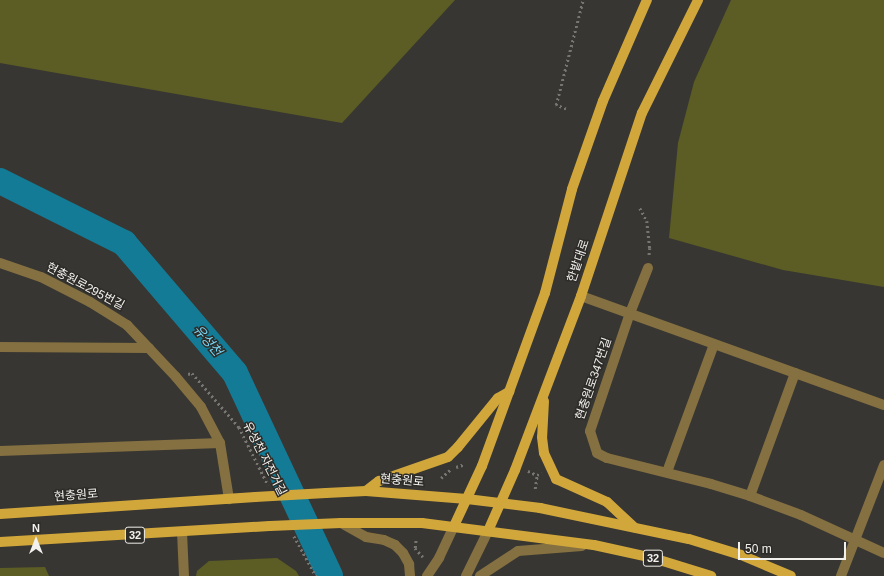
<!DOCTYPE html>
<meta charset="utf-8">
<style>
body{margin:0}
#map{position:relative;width:884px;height:576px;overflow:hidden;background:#383632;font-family:Arial,"Noto Sans KR",sans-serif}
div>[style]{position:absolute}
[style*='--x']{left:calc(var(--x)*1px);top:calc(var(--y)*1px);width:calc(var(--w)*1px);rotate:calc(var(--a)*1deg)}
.green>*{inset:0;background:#5b5d24}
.river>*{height:26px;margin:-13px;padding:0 13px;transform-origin:13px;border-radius:13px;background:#147b96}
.path>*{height:2.5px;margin-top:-1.25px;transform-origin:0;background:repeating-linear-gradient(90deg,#787672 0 2px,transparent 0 5px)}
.minor>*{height:10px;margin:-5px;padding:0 5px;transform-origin:5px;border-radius:5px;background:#847041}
.major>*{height:10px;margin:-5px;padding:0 5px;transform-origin:5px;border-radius:5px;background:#d1a73b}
.major-bridge>*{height:10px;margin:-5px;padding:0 5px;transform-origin:5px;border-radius:5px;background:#d1a73b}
span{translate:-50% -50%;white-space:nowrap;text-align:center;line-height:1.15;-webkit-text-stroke:3px #2e2c28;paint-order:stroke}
.shield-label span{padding:1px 3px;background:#2e2c28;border:1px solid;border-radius:3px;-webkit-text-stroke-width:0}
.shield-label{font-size:11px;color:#f2f1ee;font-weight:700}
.street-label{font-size:12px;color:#f2f1ee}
.water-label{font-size:13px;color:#79d8f7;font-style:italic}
.north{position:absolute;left:16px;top:520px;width:40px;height:40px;-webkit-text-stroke:3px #2e2c28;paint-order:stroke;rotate:0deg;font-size:11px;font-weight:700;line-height:16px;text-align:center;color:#f2f1ee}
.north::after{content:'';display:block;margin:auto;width:14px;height:18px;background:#f2f1ee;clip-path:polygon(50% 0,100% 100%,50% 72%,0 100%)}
.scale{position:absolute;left:738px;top:542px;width:108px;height:18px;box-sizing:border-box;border:2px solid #f2f1ee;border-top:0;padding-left:5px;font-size:12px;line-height:14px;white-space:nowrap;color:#f2f1ee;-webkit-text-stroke:3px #2e2c28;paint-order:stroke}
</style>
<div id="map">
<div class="green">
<i style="clip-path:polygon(0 0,455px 0,342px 123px,0 63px)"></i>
<i style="clip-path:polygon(731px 0,884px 0,884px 287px,783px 270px,669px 238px,678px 143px,694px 82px)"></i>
<i style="clip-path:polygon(277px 558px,296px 571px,299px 576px,196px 576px,197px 571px,209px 561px)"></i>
<i style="clip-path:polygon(45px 567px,49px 576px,0 576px,0 568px)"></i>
</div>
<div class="river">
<i style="--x:0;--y:181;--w:139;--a:26.6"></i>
<i style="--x:124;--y:243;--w:171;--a:49.5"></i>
<i style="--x:235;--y:373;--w:224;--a:64.9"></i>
</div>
<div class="path">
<i style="--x:566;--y:109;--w:11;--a:-158"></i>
<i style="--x:556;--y:105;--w:108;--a:-75.6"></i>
<i style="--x:640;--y:208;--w:15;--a:62"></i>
<i style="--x:647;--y:221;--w:27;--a:84"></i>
<i style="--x:650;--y:248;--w:9;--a:96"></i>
<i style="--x:188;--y:374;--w:4;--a:-14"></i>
<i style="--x:192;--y:373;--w:72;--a:49"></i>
<i style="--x:239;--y:427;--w:65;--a:63.4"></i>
<i style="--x:456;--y:467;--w:9;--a:-18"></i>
<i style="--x:528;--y:471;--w:10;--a:24"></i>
<i style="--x:537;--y:475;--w:5;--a:-22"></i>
<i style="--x:441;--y:478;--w:12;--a:-42"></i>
<i style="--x:535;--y:489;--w:14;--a:-82"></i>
<i style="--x:294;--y:536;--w:46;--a:61.2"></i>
<i style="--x:415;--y:548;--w:12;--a:48"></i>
<i style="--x:415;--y:548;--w:10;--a:-84"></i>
</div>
<div class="minor">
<i style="--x:0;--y:263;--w:43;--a:18.9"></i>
<i style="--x:41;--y:277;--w:55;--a:27"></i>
<i style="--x:90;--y:302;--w:44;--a:31.9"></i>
<i style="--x:127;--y:325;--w:71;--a:46.7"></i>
<i style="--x:176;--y:377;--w:39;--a:50"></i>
<i style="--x:201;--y:407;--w:41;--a:62.2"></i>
<i style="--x:220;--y:443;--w:57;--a:80.9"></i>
<i style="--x:648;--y:268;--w:48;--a:111.8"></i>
<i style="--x:630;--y:313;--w:125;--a:108.7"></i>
<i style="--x:590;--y:431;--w:23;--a:72"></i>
<i style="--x:597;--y:453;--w:11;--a:27"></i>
<i style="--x:607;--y:458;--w:107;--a:14"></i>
<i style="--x:711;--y:484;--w:41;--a:17.1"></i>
<i style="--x:750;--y:496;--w:54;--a:20.4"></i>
<i style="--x:801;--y:515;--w:91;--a:24.6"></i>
<i style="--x:581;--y:296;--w:322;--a:19.8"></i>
<i style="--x:0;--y:347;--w:149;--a:0.4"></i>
<i style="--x:0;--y:451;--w:220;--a:-2.1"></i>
<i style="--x:667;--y:472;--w:136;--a:-69.8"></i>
<i style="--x:750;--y:496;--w:131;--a:-69.9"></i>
<i style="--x:341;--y:523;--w:29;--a:29"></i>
<i style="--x:366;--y:537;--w:18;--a:9"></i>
<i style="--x:384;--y:540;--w:12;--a:24"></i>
<i style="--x:395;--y:545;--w:11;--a:45"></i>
<i style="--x:403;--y:553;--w:13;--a:61"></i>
<i style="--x:409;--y:564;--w:12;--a:85"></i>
<i style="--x:182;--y:532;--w:44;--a:87.4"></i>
<i style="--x:427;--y:576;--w:22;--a:-56"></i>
<i style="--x:439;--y:558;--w:35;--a:-65"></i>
<i style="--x:466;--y:576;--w:50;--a:-63.9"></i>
<i style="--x:480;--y:576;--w:45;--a:-33.3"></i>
<i style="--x:518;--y:551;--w:64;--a:-4.5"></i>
<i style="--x:841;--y:576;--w:119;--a:-68.8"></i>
</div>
<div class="major">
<i style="--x:544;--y:401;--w:36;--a:93"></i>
<i style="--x:542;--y:437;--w:16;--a:83"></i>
<i style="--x:544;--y:453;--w:29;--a:65"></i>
<i style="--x:556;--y:479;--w:56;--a:24.3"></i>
<i style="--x:607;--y:502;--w:37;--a:43"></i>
<i style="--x:366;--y:491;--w:16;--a:-38"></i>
<i style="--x:379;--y:481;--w:73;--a:-19.2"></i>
<i style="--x:448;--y:457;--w:14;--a:-45"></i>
<i style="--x:458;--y:447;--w:63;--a:-50.8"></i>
<i style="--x:498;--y:398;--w:13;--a:-29"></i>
<i style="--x:326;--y:493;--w:40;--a:-2.9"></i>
<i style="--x:366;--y:491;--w:101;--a:4.5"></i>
<i style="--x:467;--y:499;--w:74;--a:7"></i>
<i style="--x:540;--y:508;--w:152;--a:11.8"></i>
<i style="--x:689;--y:539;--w:54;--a:17.1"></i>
<i style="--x:741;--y:555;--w:54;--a:22.8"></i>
<i style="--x:0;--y:514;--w:256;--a:-3.8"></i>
<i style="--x:341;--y:523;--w:81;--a:0"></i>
<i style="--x:422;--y:523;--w:173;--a:7.3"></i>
<i style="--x:594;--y:545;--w:60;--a:12.4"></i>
<i style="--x:653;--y:558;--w:61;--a:17.2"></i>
<i style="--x:454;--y:526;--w:66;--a:-65"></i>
<i style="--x:482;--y:466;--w:184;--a:-70"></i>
<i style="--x:545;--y:293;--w:107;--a:-75.4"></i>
<i style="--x:572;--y:189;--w:93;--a:-70.6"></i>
<i style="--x:603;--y:101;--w:110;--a:-66.5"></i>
<i style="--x:488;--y:531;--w:67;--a:-66.1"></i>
<i style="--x:515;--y:470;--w:186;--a:-69.2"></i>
<i style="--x:581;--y:296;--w:193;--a:-71.6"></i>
<i style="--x:642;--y:113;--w:126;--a:-63.6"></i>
<i style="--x:0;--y:542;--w:270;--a:-3.4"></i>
</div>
<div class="major-bridge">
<i style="--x:255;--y:497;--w:71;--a:-3.2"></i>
<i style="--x:270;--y:526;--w:71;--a:-2.4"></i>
</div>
<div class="shield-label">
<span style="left:135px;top:535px">32</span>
<span style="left:653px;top:558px">32</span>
</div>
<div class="street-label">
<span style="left:579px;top:261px;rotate:-71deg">한밭대로</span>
<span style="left:85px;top:287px;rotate:28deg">현충원로295번길</span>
<span style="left:594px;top:379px;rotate:-71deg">현충원로347번길</span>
<span style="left:264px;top:459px;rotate:63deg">유성천 자전거길</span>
<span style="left:402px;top:481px;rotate:5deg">현충원로</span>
<span style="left:76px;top:496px;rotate:-4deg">현충원로</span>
</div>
<div class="water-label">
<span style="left:207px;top:341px;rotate:50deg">유성천</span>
</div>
<div class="north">N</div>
<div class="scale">50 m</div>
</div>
